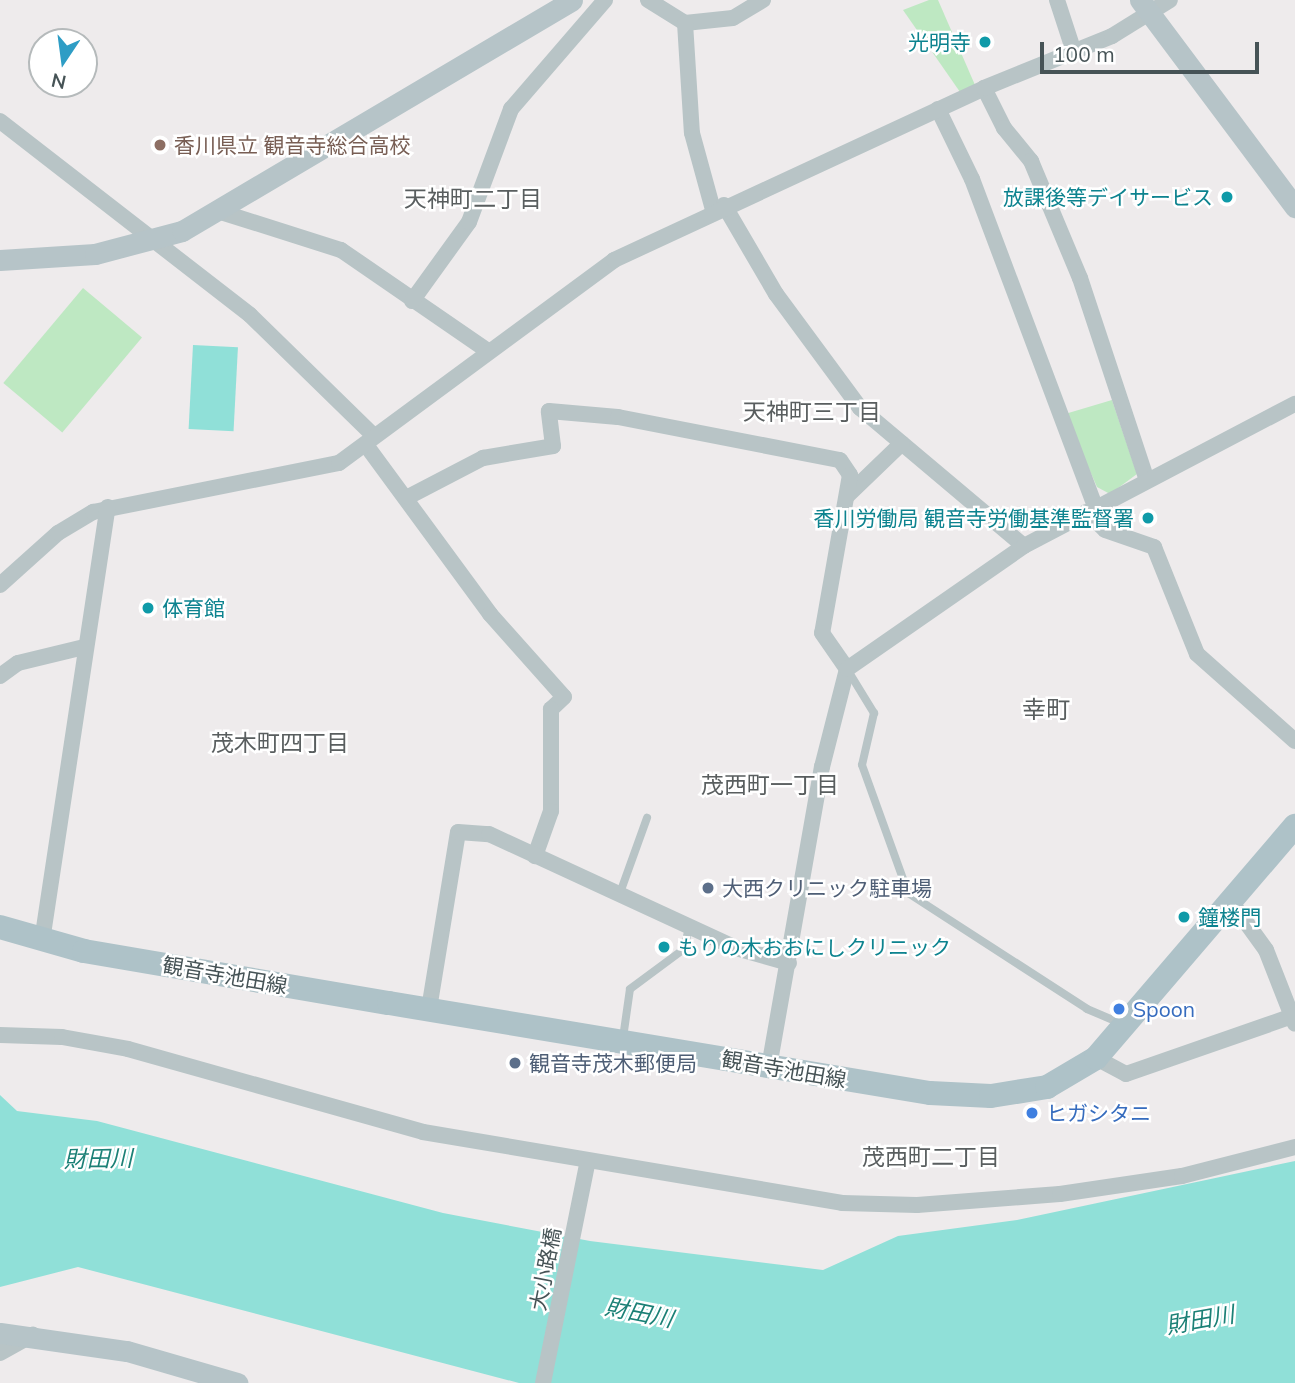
<!DOCTYPE html>
<meta charset="utf-8">
<style>
body{margin:0}
#map{position:relative;width:1295px;height:1383px;overflow:hidden;background:#eeebec;font-family:Mulish,"Noto Sans JP",sans-serif}
div>[style]{position:absolute}
[style*='--x']{left:calc(var(--x)*1px);top:calc(var(--y)*1px);width:calc(var(--w)*1px);rotate:calc(var(--a)*1deg)}
.green>*{inset:0;background:#bee8c2;transform-origin:0 0}
.water>*{inset:0;background:#90e0d8;transform-origin:0 0}
.lane>*{height:8px;margin:-4px;padding:0 4px;transform-origin:4px;border-radius:4px;background:#b8c4c6}
.street>*{height:16px;margin:-8px;padding:0 8px;transform-origin:8px;border-radius:8px;background:#b8c4c6}
.secondary>*{height:21px;margin:-10.5px;padding:0 10.5px;transform-origin:10.5px;border-radius:10.5px;background:#b6c4c8}
.primary>*{height:24px;margin:-12px;padding:0 12px;transform-origin:12px;border-radius:12px;background:#aec2c8}
.dots>*{width:19px;height:19px;translate:-50% -50%;box-sizing:border-box;border:4px solid #fff;border-radius:50%}
span{translate:-50% -50%;white-space:nowrap;text-align:center;line-height:1.15;-webkit-text-stroke:5px #fff;paint-order:stroke}
.culture-label{font-size:21px;color:#0d838f}
.right{translate:-100% -50%;text-align:right}
.left{translate:0 -50%;text-align:left}
.education-label{font-size:21px;color:#785e54}
.service-label{font-size:21px;color:#4e5e75}
.street-label{font-size:21px;color:#465356}
.shop-label{font-size:21px;color:#366cbe}
.neighbourhood-label{font-size:23px;color:#595e5f}
.water-label{font-size:23px;color:#1b8076;font-style:italic}
.quarter-label{font-size:24px;color:#595e5f}
.north{position:absolute;left:28px;top:28px;width:70px;height:70px;box-sizing:border-box;background:#fff;border:2px solid #b5babb;border-radius:50%;rotate:193deg;font-size:19px;font-weight:700;line-height:28px;text-align:center;color:#465356}
.north::after{content:'';display:block;margin:auto;width:24px;height:32px;background:#2e9dc5;clip-path:polygon(50% 0,100% 100%,50% 72%,0 100%)}
.scale{position:absolute;left:1040px;top:42px;width:219px;height:32px;box-sizing:border-box;border:4px solid #465356;border-top:0;padding-left:9px;font-size:21px;line-height:24px;white-space:nowrap;color:#465356;-webkit-text-stroke:5px #fff;paint-order:stroke}
</style>
<div id="map">
<div class="green">
<i style="clip-path:polygon(929px 0,938px 0,975px 85px,960px 92px,903px 10px)"></i>
<i style="left:83px;top:288px;width:77px;height:124px;rotate:40deg"></i>
<i style="clip-path:polygon(1112px 400px,1137px 474px,1110px 494px,1097px 487px,1065px 414px)"></i>
</div>
<div class="water">
<i style="left:193px;top:345px;width:45px;height:84px;rotate:3deg"></i>
<i style="clip-path:polygon(0 1095px,17px 1111px,97px 1121px,443px 1213px,590px 1241px,823px 1270px,898px 1236px,1017px 1220px,1295px 1161px,1295px 1383px,519px 1383px,78px 1267px,0 1287px)"></i>
</div>
<div class="lane">
<i style="--x:847;--y:669;--w:52;--a:58.5"></i>
<i style="--x:874;--y:713;--w:53;--a:103"></i>
<i style="--x:862;--y:765;--w:136;--a:70.2"></i>
<i style="--x:908;--y:893;--w:213;--a:32.9"></i>
<i style="--x:1087;--y:1009;--w:39;--a:23"></i>
<i style="--x:620;--y:893;--w:80;--a:-70.2"></i>
<i style="--x:623;--y:1038;--w:49;--a:-81.9"></i>
<i style="--x:630;--y:989;--w:67;--a:-36.5"></i>
<i style="--x:684;--y:949;--w:23;--a:-77"></i>
</div>
<div class="street">
<i style="--x:648;--y:0;--w:44;--a:31.9"></i>
<i style="--x:685;--y:23;--w:48;--a:-5.9"></i>
<i style="--x:733;--y:18;--w:35;--a:-31"></i>
<i style="--x:1057;--y:0;--w:52;--a:71.9"></i>
<i style="--x:685;--y:23;--w:110;--a:86.4"></i>
<i style="--x:692;--y:133;--w:80;--a:74.7"></i>
<i style="--x:984;--y:88;--w:45;--a:63.4"></i>
<i style="--x:1004;--y:128;--w:43;--a:50.7"></i>
<i style="--x:1031;--y:161;--w:127;--a:67.3"></i>
<i style="--x:1080;--y:278;--w:211;--a:71.7"></i>
<i style="--x:938;--y:109;--w:78;--a:64.1"></i>
<i style="--x:972;--y:179;--w:349;--a:69.4"></i>
<i style="--x:0;--y:121;--w:316;--a:37.8"></i>
<i style="--x:250;--y:315;--w:172;--a:44.3"></i>
<i style="--x:724;--y:205;--w:103;--a:59.7"></i>
<i style="--x:776;--y:294;--w:142;--a:53.6"></i>
<i style="--x:860;--y:408;--w:214;--a:40.1"></i>
<i style="--x:221;--y:212;--w:126;--a:17.6"></i>
<i style="--x:341;--y:250;--w:178;--a:34.5"></i>
<i style="--x:412;--y:301;--w:97;--a:-54.2"></i>
<i style="--x:469;--y:222;--w:121;--a:-69.6"></i>
<i style="--x:511;--y:109;--w:144;--a:-49.2"></i>
<i style="--x:366;--y:445;--w:210;--a:53.7"></i>
<i style="--x:490;--y:614;--w:111;--a:48.3"></i>
<i style="--x:564;--y:697;--w:18;--a:137"></i>
<i style="--x:551;--y:709;--w:102;--a:90"></i>
<i style="--x:551;--y:811;--w:48;--a:109.6"></i>
<i style="--x:847;--y:496;--w:76;--a:-43.9"></i>
<i style="--x:408;--y:497;--w:85;--a:-27.5"></i>
<i style="--x:483;--y:458;--w:71;--a:-9.7"></i>
<i style="--x:553;--y:446;--w:35;--a:-97"></i>
<i style="--x:549;--y:411;--w:69;--a:5"></i>
<i style="--x:618;--y:417;--w:226;--a:11"></i>
<i style="--x:840;--y:460;--w:18;--a:56"></i>
<i style="--x:850;--y:475;--w:160;--a:100"></i>
<i style="--x:822;--y:633;--w:44;--a:55.2"></i>
<i style="--x:1086;--y:512;--w:26;--a:43"></i>
<i style="--x:1105;--y:530;--w:52;--a:19.1"></i>
<i style="--x:1154;--y:547;--w:115;--a:68.1"></i>
<i style="--x:1197;--y:654;--w:131;--a:41.6"></i>
<i style="--x:0;--y:585;--w:78;--a:-41.9"></i>
<i style="--x:58;--y:533;--w:41;--a:-31"></i>
<i style="--x:93;--y:512;--w:251;--a:-11.3"></i>
<i style="--x:339;--y:463;--w:342;--a:-36.4"></i>
<i style="--x:614;--y:260;--w:408;--a:-24.9"></i>
<i style="--x:984;--y:88;--w:138;--a:-22.1"></i>
<i style="--x:1112;--y:36;--w:68;--a:-31.8"></i>
<i style="--x:0;--y:676;--w:22;--a:-36"></i>
<i style="--x:18;--y:663;--w:68;--a:-13.6"></i>
<i style="--x:1232;--y:903;--w:58;--a:54.1"></i>
<i style="--x:1266;--y:950;--w:79;--a:68.6"></i>
<i style="--x:42;--y:941;--w:439;--a:-81.4"></i>
<i style="--x:429;--y:1009;--w:179;--a:-80.7"></i>
<i style="--x:458;--y:832;--w:31;--a:4"></i>
<i style="--x:489;--y:834;--w:272;--a:24.8"></i>
<i style="--x:736;--y:948;--w:55;--a:15.8"></i>
<i style="--x:0;--y:1035;--w:62;--a:1.8"></i>
<i style="--x:62;--y:1037;--w:67;--a:10.3"></i>
<i style="--x:128;--y:1049;--w:306;--a:15.7"></i>
<i style="--x:423;--y:1132;--w:425;--a:9.6"></i>
<i style="--x:842;--y:1203;--w:75;--a:1.5"></i>
<i style="--x:917;--y:1205;--w:143;--a:-4.4"></i>
<i style="--x:1060;--y:1194;--w:123;--a:-8.4"></i>
<i style="--x:1182;--y:1176;--w:117;--a:-14.4"></i>
<i style="--x:1096;--y:1058;--w:34;--a:28"></i>
<i style="--x:1126;--y:1074;--w:179;--a:-19.2"></i>
<i style="--x:769;--y:1067;--w:305;--a:-80"></i>
<i style="--x:822;--y:767;--w:101;--a:-75.7"></i>
<i style="--x:847;--y:669;--w:216;--a:-34.8"></i>
<i style="--x:1024;--y:546;--w:306;--a:-27.7"></i>
<i style="--x:0;--y:1353;--w:38;--a:-29"></i>
<i style="--x:543;--y:1383;--w:223;--a:-78.6"></i>
</div>
<div class="secondary">
<i style="--x:1140;--y:0;--w:259;--a:53.2"></i>
<i style="--x:0;--y:260;--w:95;--a:-3.6"></i>
<i style="--x:95;--y:254;--w:90;--a:-14.8"></i>
<i style="--x:182;--y:231;--w:453;--a:-30.6"></i>
<i style="--x:0;--y:1333;--w:128;--a:8.1"></i>
<i style="--x:127;--y:1351;--w:115;--a:16.2"></i>
</div>
<div class="primary">
<i style="--x:0;--y:927;--w:87;--a:15.9"></i>
<i style="--x:84;--y:951;--w:309;--a:9.7"></i>
<i style="--x:389;--y:1003;--w:548;--a:9.45"></i>
<i style="--x:930;--y:1093;--w:61;--a:2.8"></i>
<i style="--x:991;--y:1096;--w:57;--a:-9.1"></i>
<i style="--x:1047;--y:1087;--w:57;--a:-30.6"></i>
<i style="--x:1096;--y:1058;--w:306;--a:-49.4"></i>
</div>
<div class="dots">
<i style="left:985px;top:42px;background:#0f9aa8"></i>
<i style="left:160px;top:145px;background:#8d6e63"></i>
<i style="left:1227px;top:197px;background:#0f9aa8"></i>
<i style="left:1148px;top:518px;background:#0f9aa8"></i>
<i style="left:148px;top:608px;background:#0f9aa8"></i>
<i style="left:708px;top:888px;background:#5c6f8a"></i>
<i style="left:1184px;top:917px;background:#0f9aa8"></i>
<i style="left:664px;top:947px;background:#0f9aa8"></i>
<i style="left:1119px;top:1009px;background:#3f7fe0"></i>
<i style="left:515px;top:1063px;background:#5c6f8a"></i>
<i style="left:1032px;top:1113px;background:#3f7fe0"></i>
</div>
<div class="culture-label">
<span class="right" style="left:971px;top:42px">光明寺</span>
<span class="right" style="left:1213px;top:197px">放課後等デイサービス</span>
<span class="right" style="left:1134px;top:518px">香川労働局 観音寺労働基準監督署</span>
<span class="left" style="left:162px;top:608px">体育館</span>
<span class="left" style="left:1198px;top:917px">鐘楼門</span>
<span class="left" style="left:678px;top:947px">もりの木おおにしクリニック</span>
</div>
<div class="education-label">
<span class="left" style="left:174px;top:145px">香川県立 観音寺総合高校</span>
</div>
<div class="service-label">
<span class="left" style="left:722px;top:888px">大西クリニック駐車場</span>
<span class="left" style="left:529px;top:1063px">観音寺茂木郵便局</span>
</div>
<div class="street-label">
<span style="left:225px;top:975px;rotate:10deg">観音寺池田線</span>
<span style="left:784px;top:1069px;rotate:10deg">観音寺池田線</span>
<span style="left:545px;top:1269px;rotate:-79deg">大小路橋</span>
</div>
<div class="shop-label">
<span class="left" style="left:1133px;top:1009px">Spoon</span>
<span class="left" style="left:1046px;top:1113px">ヒガシタニ</span>
</div>
<div class="neighbourhood-label">
<span style="left:473px;top:199px">天神町二丁目</span>
<span style="left:812px;top:412px">天神町三丁目</span>
<span style="left:280px;top:743px">茂木町四丁目</span>
<span style="left:770px;top:785px">茂西町一丁目</span>
<span style="left:931px;top:1157px">茂西町二丁目</span>
</div>
<div class="water-label">
<span style="left:98px;top:1159px;rotate:-1deg">財田川</span>
<span style="left:639px;top:1313px;rotate:11deg">財田川</span>
<span style="left:1200px;top:1320px;rotate:-10deg">財田川</span>
</div>
<div class="quarter-label">
<span style="left:1046px;top:710px">幸町</span>
</div>
<div class="north">N</div>
<div class="scale">100 m</div>
</div>
